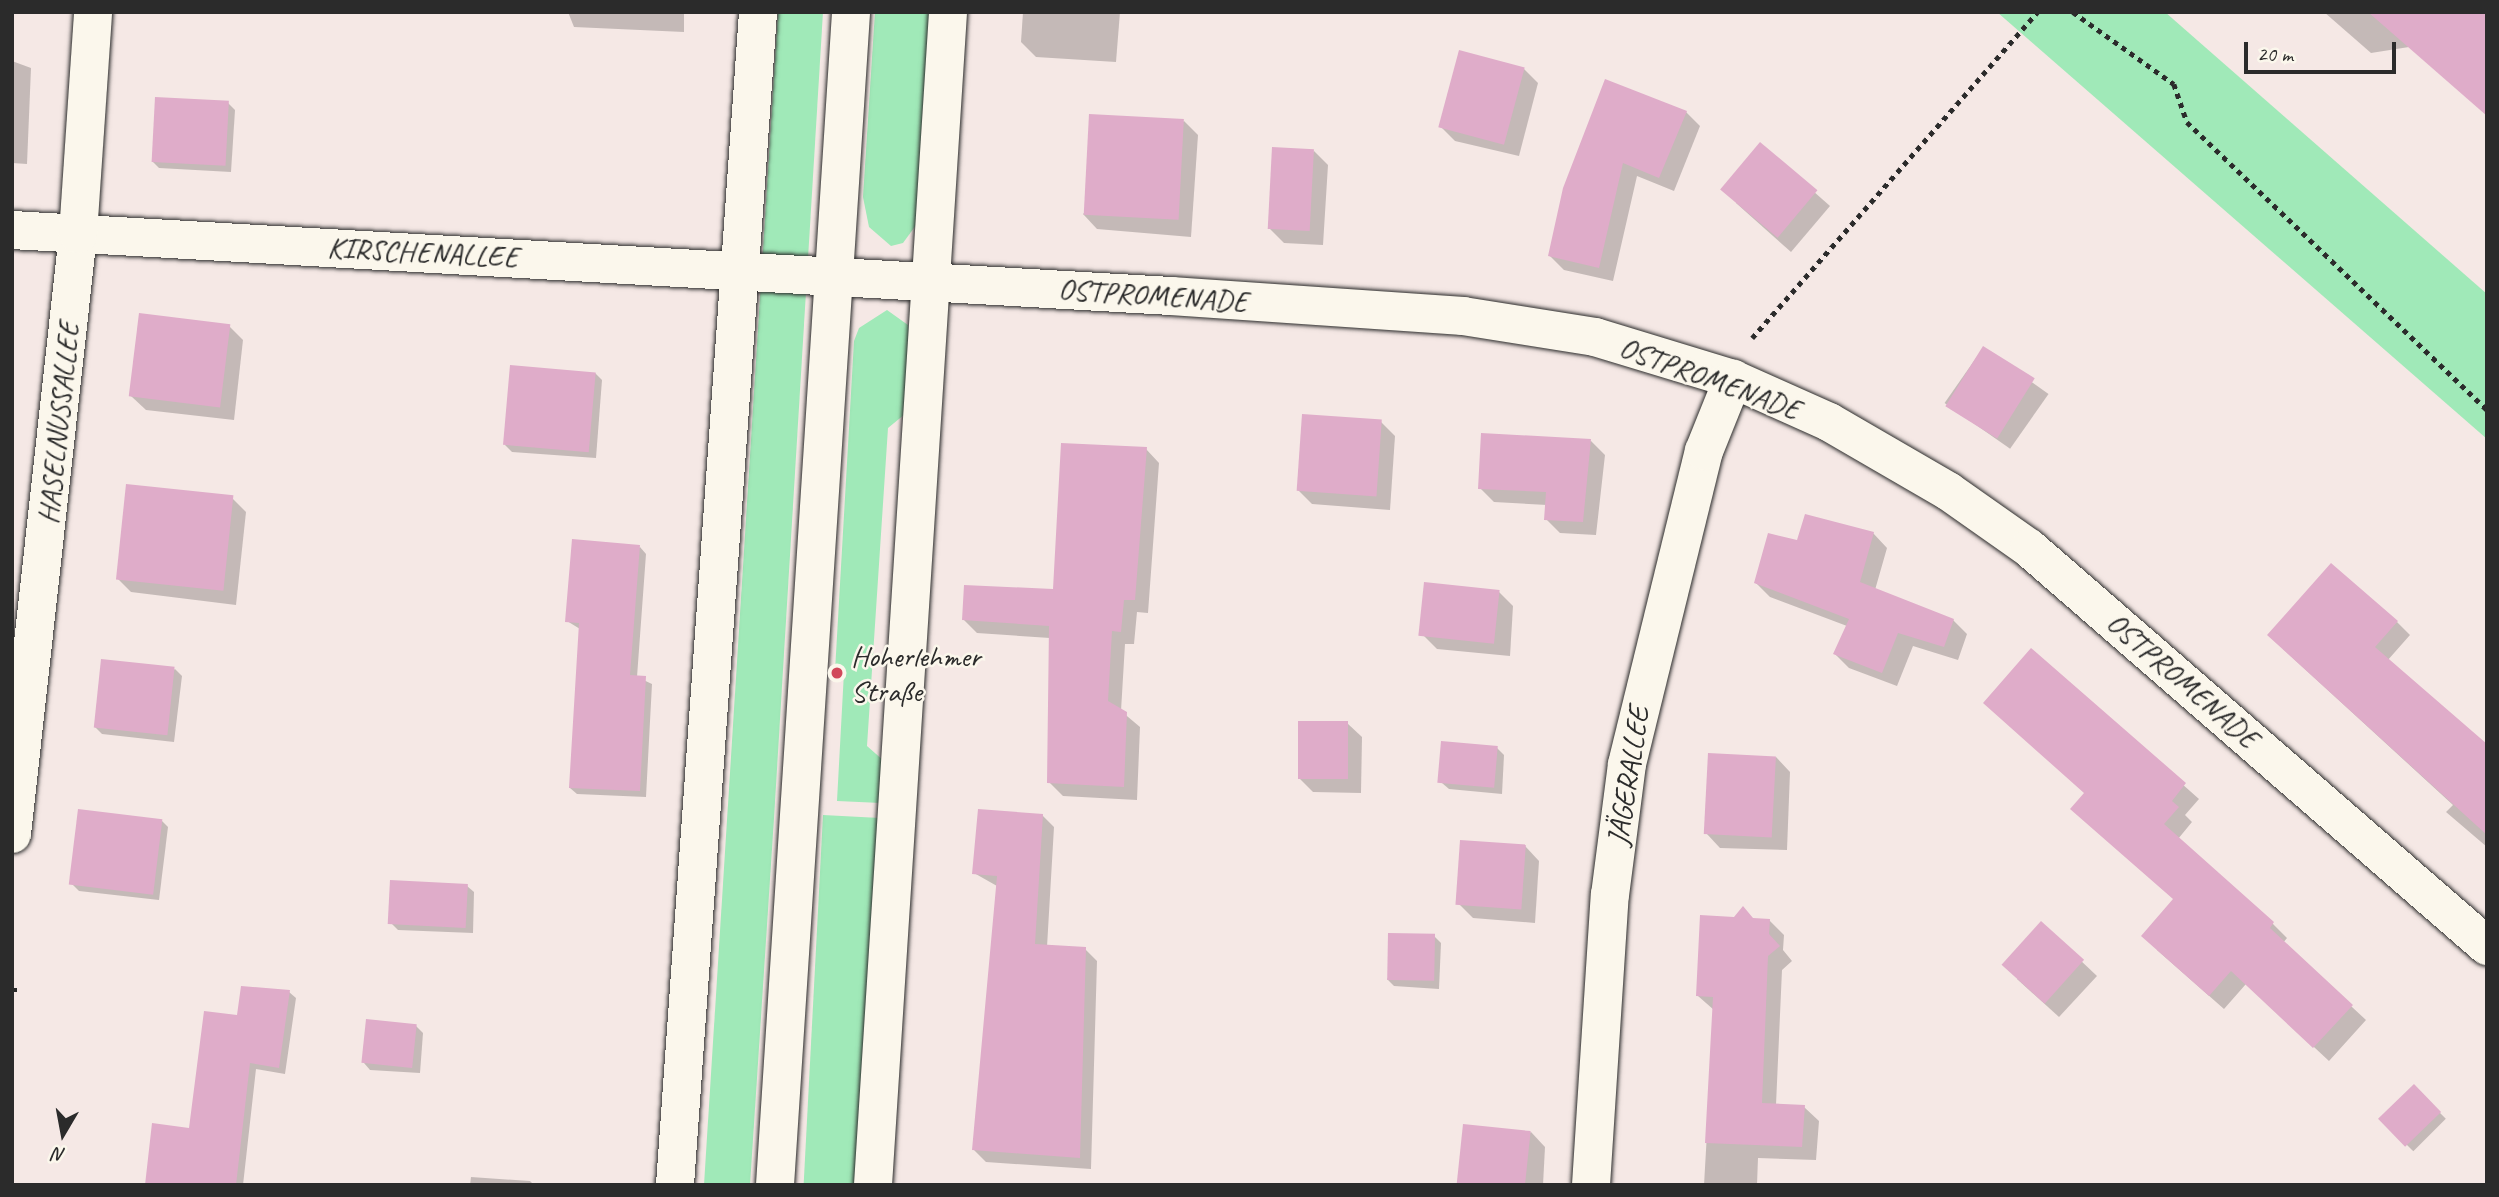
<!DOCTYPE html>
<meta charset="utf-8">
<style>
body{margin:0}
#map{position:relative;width:2499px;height:1197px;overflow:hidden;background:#f5e8e5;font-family:Caveat,sans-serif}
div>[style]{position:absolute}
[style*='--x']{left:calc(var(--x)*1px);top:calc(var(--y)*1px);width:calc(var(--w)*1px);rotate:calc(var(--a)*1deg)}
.green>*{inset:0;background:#a0e9b8;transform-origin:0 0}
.shadow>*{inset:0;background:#0003;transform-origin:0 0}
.building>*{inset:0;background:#dfacc9;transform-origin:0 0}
.path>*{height:4.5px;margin-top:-2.25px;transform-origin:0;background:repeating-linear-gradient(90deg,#2b2b2b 0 5px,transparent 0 10px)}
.roads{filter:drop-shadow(0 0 2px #2b2b2b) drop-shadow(0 0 2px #2b2b2b)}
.minor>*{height:38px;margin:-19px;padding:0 19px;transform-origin:19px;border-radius:19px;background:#fbf7ec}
.tertiary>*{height:38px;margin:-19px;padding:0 19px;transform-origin:19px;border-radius:19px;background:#fbf7ec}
.dots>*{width:19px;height:19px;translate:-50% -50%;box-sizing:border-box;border:4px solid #fbf7ec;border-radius:50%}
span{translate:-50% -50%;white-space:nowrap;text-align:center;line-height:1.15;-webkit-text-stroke:5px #fbf7ec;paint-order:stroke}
.street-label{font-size:30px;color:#2b2b2b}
.poi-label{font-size:30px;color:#2b2b2b}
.left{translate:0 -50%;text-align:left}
.frame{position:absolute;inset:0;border:14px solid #2b2b2b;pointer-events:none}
.north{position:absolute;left:28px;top:1099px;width:70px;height:70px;-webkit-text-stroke:5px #fbf7ec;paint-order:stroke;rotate:190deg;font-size:19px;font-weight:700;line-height:28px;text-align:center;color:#2b2b2b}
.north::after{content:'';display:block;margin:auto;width:24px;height:32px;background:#2b2b2b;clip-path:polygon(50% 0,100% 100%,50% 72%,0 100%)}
.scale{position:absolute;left:2244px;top:42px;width:152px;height:32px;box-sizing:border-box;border:4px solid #2b2b2b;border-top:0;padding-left:9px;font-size:21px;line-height:24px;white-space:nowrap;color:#2b2b2b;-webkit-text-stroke:5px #fbf7ec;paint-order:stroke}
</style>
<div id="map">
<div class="green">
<i style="clip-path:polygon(778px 12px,823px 12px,774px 818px,750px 1185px,704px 1185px)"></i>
<i style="clip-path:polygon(875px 12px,933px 12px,919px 221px,903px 243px,891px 246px,869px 227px,863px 197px)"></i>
<i style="clip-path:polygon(1997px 12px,2165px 12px,2487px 294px,2487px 439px)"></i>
<i style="clip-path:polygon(887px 310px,908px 325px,912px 340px,905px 414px,888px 428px,867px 746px,884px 761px,881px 803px,837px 801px,844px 672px,835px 671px,854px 341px,859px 328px)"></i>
<i style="left:823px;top:815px;width:57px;height:371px;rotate:3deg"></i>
</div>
<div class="shadow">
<i style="clip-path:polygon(568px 12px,684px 12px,684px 32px,574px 27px)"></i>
<i style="clip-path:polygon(1023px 12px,1120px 12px,1116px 62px,1036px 57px,1021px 42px)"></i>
<i style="clip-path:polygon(2324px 12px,2464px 12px,2409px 47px,2371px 53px)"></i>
<i style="clip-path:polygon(12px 61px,31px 68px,27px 164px,12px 163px)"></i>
<i style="clip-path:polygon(1524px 69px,1538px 83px,1519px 156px,1455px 141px,1441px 127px)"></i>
<i style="clip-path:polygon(228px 103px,235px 110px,231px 172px,159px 168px,152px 161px)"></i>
<i style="clip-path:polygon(1686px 112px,1700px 126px,1674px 191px,1637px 176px,1613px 281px,1564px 270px,1550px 256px,1565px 189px)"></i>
<i style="clip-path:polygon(1184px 121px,1198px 135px,1191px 237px,1097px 229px,1083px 214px)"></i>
<i style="clip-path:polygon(1760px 144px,1830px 206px,1791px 252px,1736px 203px)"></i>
<i style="clip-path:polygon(1314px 151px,1328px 165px,1323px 245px,1284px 243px,1270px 229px)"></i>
<i style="clip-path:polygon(229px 326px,243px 340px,234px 420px,146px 410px,131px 396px)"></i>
<i style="left:1983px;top:348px;width:80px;height:67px;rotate:35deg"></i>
<i style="clip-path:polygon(595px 373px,602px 380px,596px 458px,512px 452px,505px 445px)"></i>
<i style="clip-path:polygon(1381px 422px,1395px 436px,1390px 510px,1312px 504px,1298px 490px)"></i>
<i style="clip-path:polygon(1591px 441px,1605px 455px,1596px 535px,1560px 533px,1546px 519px,1547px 505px,1494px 502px,1480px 488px)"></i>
<i style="clip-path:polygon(1146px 449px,1159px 463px,1148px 613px,1137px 612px,1134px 644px,1125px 644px,1121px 711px,1140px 727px,1137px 800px,1063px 796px,1049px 782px,1050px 638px,977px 633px,963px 619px,1055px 591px)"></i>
<i style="clip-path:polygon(232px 498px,246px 512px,236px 605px,131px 592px,117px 578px)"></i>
<i style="clip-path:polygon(1873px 533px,1887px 548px,1875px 590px,1953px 620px,1967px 634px,1958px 660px,1913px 646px,1897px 686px,1849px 668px,1835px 654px,1847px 626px,1770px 597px,1756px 583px,1798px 543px)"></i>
<i style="clip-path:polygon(640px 547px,646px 554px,637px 677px,652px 684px,646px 797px,577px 794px,570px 788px,580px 629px,567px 621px)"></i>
<i style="clip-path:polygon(1499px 592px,1513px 606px,1510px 656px,1437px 649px,1423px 635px)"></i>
<i style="clip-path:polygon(2397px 622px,2410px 635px,2387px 661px,2487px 752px,2487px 847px,2446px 812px,2453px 805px,2283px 649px)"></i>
<i style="clip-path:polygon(2031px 650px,2199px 799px,2185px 815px,2192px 822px,2178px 839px,2273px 924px,2287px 938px,2283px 943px,2366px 1020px,2329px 1061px,2246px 984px,2224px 1009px,2157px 950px,2175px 900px,2072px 809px,2086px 794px)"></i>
<i style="clip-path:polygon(175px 669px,182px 676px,174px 742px,102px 734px,95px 727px)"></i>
<i style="clip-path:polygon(1347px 723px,1362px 737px,1361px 793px,1313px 792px,1299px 778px)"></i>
<i style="clip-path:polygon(1497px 748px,1504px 755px,1502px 794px,1449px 789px,1442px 783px)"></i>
<i style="clip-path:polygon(1776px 757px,1790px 772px,1787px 850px,1720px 848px,1706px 833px)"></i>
<i style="clip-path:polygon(1042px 815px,1054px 827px,1047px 947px,1085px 949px,1097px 961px,1091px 1169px,986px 1162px,974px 1150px,997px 886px,974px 873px)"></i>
<i style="clip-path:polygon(161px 820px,168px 827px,159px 900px,79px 891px,72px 884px)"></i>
<i style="clip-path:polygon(1525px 846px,1539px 861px,1535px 923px,1473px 918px,1459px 904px)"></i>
<i style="clip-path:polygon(467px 886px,474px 892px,473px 933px,398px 930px,391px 923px)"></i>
<i style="clip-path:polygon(1755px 920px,1769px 920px,1784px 935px,1783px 950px,1792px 961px,1782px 970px,1776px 1105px,1804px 1107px,1819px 1121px,1816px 1160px,1758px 1158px,1757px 1185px,1704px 1185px,1714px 1010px,1698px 996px)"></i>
<i style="clip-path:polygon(2041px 923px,2097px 976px,2059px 1017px,2017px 979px)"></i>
<i style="clip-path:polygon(1434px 936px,1441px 943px,1439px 989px,1394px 986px,1387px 979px)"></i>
<i style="clip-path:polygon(289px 992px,296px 998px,285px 1074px,256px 1069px,243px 1185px,147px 1185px,190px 1130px,239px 1017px)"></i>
<i style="clip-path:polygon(416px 1026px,423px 1033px,420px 1073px,370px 1070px,364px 1063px)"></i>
<i style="left:2414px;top:1087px;width:45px;height:46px;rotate:45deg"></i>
<i style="clip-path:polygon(1531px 1132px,1545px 1147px,1543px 1185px,1460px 1185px)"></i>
<i style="clip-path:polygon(471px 1177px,530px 1181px,534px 1185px,470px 1185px)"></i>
</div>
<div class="building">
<i style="clip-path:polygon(2368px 12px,2487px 12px,2487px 116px)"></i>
<i style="left:1459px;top:50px;width:68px;height:80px;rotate:15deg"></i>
<i style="clip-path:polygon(1605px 79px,1687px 111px,1659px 178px,1623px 163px,1599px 268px,1548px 256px,1563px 188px)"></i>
<i style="left:155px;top:97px;width:74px;height:65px;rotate:3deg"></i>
<i style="left:1089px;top:114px;width:95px;height:101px;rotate:3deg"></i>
<i style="left:1760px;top:142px;width:75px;height:62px;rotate:40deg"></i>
<i style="left:1272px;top:147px;width:42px;height:82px;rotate:3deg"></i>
<i style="left:139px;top:313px;width:92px;height:84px;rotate:7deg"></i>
<i style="left:1983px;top:346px;width:61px;height:71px;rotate:32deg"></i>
<i style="left:510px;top:365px;width:86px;height:80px;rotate:5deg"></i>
<i style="left:1302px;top:414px;width:80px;height:77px;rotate:4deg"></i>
<i style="clip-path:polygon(1481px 433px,1591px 439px,1583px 522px,1544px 520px,1546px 492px,1478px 489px)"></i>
<i style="clip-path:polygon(1061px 443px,1147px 447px,1135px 600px,1124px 600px,1121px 632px,1112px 631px,1108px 701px,1127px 712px,1124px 787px,1047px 783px,1049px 626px,962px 620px,964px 585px,1053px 589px)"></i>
<i style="left:126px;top:484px;width:108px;height:96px;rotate:6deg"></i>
<i style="clip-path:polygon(1805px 514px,1874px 532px,1860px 582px,1954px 619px,1944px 647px,1898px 633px,1882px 673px,1833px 654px,1849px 619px,1754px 583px,1768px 533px,1797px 540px)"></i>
<i style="clip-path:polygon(572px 539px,640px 545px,630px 675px,646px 676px,640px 791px,569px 788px,579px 623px,565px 622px)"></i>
<i style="clip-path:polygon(2331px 563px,2398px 621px,2375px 647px,2487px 744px,2487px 835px,2267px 635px)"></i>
<i style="left:1424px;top:582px;width:76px;height:54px;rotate:6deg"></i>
<i style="clip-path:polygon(2031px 648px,2186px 783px,2172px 801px,2179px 807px,2164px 824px,2274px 922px,2270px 928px,2353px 1005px,2313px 1048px,2231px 971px,2209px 996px,2141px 936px,2173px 899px,2070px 809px,2084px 793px,1983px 703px)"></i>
<i style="left:101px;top:659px;width:74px;height:69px;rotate:6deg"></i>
<i style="left:1298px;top:721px;width:50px;height:58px"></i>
<i style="left:1441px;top:741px;width:57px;height:42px;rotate:5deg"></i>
<i style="left:1708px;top:753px;width:68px;height:81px;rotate:3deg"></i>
<i style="left:78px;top:809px;width:85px;height:76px;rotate:7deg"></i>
<i style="clip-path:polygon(978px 809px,1043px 814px,1035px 944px,1086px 947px,1080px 1158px,972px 1150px,997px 876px,972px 874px)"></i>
<i style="left:1460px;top:840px;width:66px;height:65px;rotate:4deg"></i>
<i style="left:390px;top:880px;width:78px;height:44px;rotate:3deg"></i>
<i style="clip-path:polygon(1743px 906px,1753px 918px,1770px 919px,1769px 934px,1780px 946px,1768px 956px,1762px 1103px,1805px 1105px,1802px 1147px,1705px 1143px,1713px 997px,1696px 996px,1700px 915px,1734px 917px)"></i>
<i style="left:2041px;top:921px;width:58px;height:59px;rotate:42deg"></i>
<i style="left:1388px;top:933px;width:47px;height:47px;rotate:1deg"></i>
<i style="clip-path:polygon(241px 986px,290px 990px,279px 1068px,250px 1063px,236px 1185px,145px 1185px,152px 1123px,189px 1128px,204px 1011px,237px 1015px)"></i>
<i style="left:366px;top:1019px;width:51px;height:44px;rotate:6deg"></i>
<i style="left:2414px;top:1084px;width:39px;height:50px;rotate:46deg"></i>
<i style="left:1463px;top:1124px;width:68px;height:61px;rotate:6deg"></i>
</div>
<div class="path">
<i style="--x:2073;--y:12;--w:124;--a:35.5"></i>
<i style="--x:2174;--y:84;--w:40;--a:71.1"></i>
<i style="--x:2187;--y:122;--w:416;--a:43.8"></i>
<i style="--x:1752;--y:338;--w:433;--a:-48.8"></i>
<i style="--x:12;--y:990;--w:5;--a:0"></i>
</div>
<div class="roads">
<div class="minor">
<i style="--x:12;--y:230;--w:1161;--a:3.26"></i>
<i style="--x:1171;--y:296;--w:293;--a:3.9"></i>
<i style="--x:1463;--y:316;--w:134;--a:9"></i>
<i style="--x:1595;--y:337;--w:144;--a:16.9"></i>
<i style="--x:1733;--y:379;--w:105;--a:24.1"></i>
<i style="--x:1829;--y:422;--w:138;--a:30.1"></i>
<i style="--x:1948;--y:491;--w:99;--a:35.1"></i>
<i style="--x:2029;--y:548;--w:607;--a:40.99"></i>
<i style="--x:12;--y:834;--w:604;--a:-83.72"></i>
<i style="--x:78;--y:234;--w:223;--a:-86.1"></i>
<i style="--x:675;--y:1185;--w:1176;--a:-85.95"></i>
<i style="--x:873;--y:1185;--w:1175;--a:-86.34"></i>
<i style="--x:1591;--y:1185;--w:291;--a:-86.3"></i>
<i style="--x:1610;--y:895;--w:132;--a:-82.6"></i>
<i style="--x:1627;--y:764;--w:322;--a:-76.2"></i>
<i style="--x:1704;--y:451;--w:78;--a:-68.1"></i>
</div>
<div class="tertiary">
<i style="--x:775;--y:1185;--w:1175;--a:-86.29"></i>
</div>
</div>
<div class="dots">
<i style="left:837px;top:673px;background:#d1495b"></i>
</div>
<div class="street-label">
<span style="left:423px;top:252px;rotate:3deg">KIRSCHENALLEE</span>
<span style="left:1153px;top:295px;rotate:4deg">OSTPROMENADE</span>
<span style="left:1710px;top:378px;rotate:20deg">OSTPROMENADE</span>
<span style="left:58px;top:423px;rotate:-84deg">HASELNUSSALLEE</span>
<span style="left:2183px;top:680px;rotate:41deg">OSTPROMENADE</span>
<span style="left:1628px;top:776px;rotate:-81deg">JÄGERALLEE</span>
</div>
<div class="poi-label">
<span class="left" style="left:851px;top:673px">Hoherlehmer<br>Straße</span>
</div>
<div class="frame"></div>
<div class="north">N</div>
<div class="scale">20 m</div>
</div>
